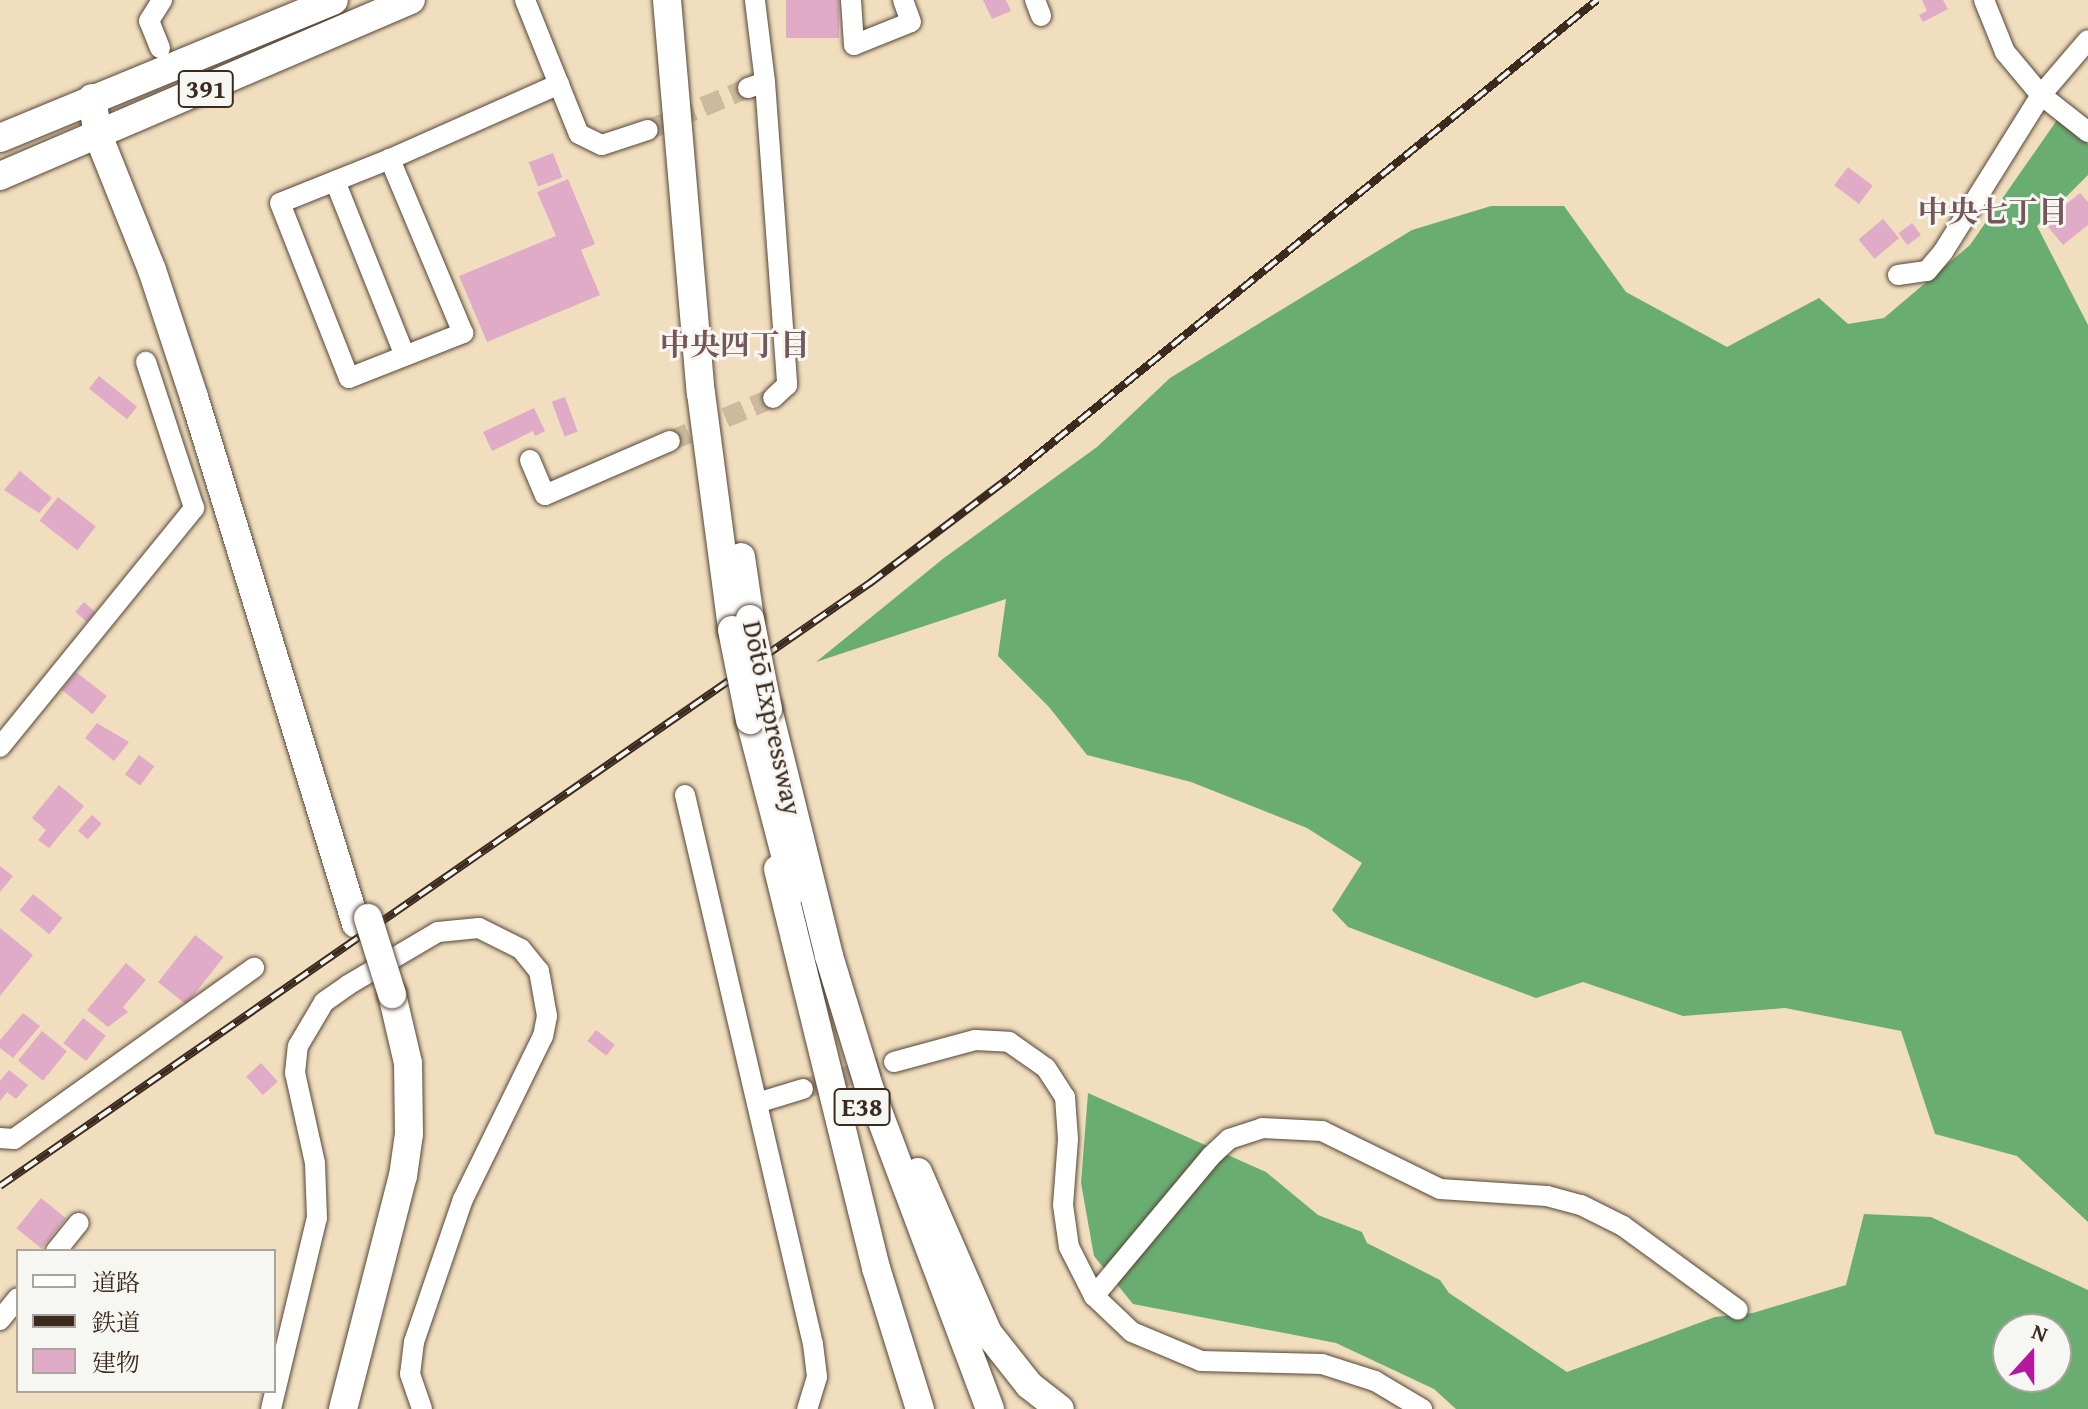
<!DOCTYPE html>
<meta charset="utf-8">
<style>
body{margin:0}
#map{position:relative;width:2088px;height:1409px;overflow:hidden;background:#f0debe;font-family:"Gentium Book Plus","Noto Serif JP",serif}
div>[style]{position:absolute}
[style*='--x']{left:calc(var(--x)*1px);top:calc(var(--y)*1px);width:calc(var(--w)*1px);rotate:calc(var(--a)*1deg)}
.forest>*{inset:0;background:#6aad72}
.building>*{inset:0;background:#e0abc7;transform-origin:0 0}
.minor-tunnel>*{height:20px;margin-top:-10px;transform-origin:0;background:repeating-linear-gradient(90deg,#ccba9e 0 20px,transparent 0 30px)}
.roads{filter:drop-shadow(0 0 2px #564536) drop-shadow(0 0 2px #564536)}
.minor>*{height:20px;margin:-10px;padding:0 10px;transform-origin:10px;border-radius:10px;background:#fff}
.highway>*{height:28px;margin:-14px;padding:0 14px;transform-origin:14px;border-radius:14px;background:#fff}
.rail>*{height:8px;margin-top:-4px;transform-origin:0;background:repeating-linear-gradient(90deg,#f6f6f2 0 15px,#3b2a1e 0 30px);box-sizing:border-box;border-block:2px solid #3b2a1e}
.bridges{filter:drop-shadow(0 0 2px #564536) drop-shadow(0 0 2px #564536)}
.highway-bridge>*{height:28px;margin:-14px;padding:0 14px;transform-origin:14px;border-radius:14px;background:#fff}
span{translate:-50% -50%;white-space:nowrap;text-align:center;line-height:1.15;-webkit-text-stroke:6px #f6f6f2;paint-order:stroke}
.shield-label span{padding:2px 6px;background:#f6f6f2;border:2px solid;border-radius:6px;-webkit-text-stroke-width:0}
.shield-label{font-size:26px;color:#3b2a1e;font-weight:700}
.street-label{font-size:28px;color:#3b2a1e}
.neighbourhood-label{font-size:30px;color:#755759;font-weight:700}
.legend{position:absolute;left:16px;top:1249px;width:260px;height:144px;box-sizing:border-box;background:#f6f6f2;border:2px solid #aba49d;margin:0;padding:10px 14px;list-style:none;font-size:24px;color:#3b2a1e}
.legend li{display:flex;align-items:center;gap:16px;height:40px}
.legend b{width:40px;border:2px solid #aba49d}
.north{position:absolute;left:1992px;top:1313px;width:80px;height:80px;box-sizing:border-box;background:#f6f6f2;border:2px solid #aba49d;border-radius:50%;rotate:21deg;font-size:22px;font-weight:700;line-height:32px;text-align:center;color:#3b2a1e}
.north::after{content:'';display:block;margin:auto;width:28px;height:36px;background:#b5179e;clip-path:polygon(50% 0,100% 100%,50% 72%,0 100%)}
</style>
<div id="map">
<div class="forest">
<i style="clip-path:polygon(2057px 120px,2081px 134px,2088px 145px,2088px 175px,2037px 226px,2088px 325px,2088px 1222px,2017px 1156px,1935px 1134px,1901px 1031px,1785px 1008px,1683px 1016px,1583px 982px,1536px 998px,1348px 927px,1332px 910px,1362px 863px,1307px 828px,1191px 782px,1087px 755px,1049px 707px,998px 656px,1006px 599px,816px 662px,944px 558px,1097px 447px,1170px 378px,1412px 230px,1491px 206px,1564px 206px,1626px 292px,1727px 347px,1819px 298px,1848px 324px,1884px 318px,1970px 245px)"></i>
<i style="clip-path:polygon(evenodd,1088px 1093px,1266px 1172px,1318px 1215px,1362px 1232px,1367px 1243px,1440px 1280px,1449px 1293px,1567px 1372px,1715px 1317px,1753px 1313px,1846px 1285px,1864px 1214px,1931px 1217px,2088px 1290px,2088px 1409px,1456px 1409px,1434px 1389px,1336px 1343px,1133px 1304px,1094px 1256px,1081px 1183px,1088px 1093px,2008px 1329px,2056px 1329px,2056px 1377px,2008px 1377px,2008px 1329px)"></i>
</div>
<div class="building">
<i style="left:786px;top:0;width:53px;height:38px"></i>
<i style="clip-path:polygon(983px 0,1006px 0,1011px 11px,992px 19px)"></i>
<i style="clip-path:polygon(1922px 0,1943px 0,1948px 9px,1923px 22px,1919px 15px,1927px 11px)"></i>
<i style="left:553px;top:153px;width:26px;height:26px;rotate:69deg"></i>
<i style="left:1848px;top:167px;width:31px;height:23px;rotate:37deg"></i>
<i style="clip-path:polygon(568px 179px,595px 244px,581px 250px,600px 295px,487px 342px,459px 276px,556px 236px,537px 192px)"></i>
<i style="clip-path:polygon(2080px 193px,2088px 202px,2088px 225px,2063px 245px,2044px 222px)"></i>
<i style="left:1883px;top:219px;width:25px;height:32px;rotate:50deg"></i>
<i style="left:1912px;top:223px;width:15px;height:17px;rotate:53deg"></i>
<i style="left:99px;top:376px;width:49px;height:16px;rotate:39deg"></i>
<i style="left:565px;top:397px;width:37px;height:14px;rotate:70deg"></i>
<i style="clip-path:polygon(534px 408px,545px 431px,535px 436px,533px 431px,492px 451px,483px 432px)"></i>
<i style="clip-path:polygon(20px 471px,52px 498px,39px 513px,4px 490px)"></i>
<i style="left:58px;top:497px;width:48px;height:30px;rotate:38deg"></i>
<i style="left:84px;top:602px;width:15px;height:13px;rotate:42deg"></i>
<i style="left:76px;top:672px;width:39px;height:23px;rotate:38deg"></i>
<i style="clip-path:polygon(97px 723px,129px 742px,114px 761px,85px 738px)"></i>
<i style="left:139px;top:755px;width:19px;height:24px;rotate:36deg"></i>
<i style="clip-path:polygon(59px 785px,84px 806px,49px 848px,38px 840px,46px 830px,32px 818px)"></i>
<i style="left:92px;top:815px;width:13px;height:21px;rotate:42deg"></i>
<i style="clip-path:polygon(0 866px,13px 876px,0 892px)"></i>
<i style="left:33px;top:894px;width:38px;height:21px;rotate:39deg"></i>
<i style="clip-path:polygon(0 928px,33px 955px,0 996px)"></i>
<i style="left:195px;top:935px;width:36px;height:60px;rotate:38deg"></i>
<i style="clip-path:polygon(126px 963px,146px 980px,123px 1007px,128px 1012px,108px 1027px,87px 1010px)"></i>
<i style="clip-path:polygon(23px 1013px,40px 1026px,13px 1058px,0 1048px,0 1040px)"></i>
<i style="left:83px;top:1018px;width:29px;height:32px;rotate:38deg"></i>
<i style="left:596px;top:1030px;width:24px;height:14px;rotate:38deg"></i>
<i style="left:42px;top:1031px;width:32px;height:38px;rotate:39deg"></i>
<i style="left:261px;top:1063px;width:25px;height:20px;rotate:48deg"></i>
<i style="clip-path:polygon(9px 1070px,28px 1085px,16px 1099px,7px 1092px,0 1101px,0 1081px)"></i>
<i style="left:41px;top:1198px;width:32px;height:39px;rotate:39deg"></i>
</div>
<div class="minor-tunnel">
<i style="--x:648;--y:130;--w:108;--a:-22.8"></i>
<i style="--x:670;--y:441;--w:112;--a:-22.7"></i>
<i style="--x:803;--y:1089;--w:95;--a:-16.5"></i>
</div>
<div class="roads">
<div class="minor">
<i style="--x:525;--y:0;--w:144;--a:68.1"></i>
<i style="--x:579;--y:134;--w:25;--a:26"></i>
<i style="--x:602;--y:145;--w:48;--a:-18.1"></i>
<i style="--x:851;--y:0;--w:45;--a:86.2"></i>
<i style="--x:854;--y:45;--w:61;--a:-22"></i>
<i style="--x:911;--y:22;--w:23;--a:-110"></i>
<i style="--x:1035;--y:0;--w:17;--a:69"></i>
<i style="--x:1984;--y:0;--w:56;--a:68"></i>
<i style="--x:2005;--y:52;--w:56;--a:50.1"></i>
<i style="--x:2041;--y:95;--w:60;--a:38.2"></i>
<i style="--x:160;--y:48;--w:29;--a:-112"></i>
<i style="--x:149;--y:21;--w:25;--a:-58"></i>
<i style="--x:765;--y:82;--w:304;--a:85.8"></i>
<i style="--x:787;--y:385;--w:19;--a:137"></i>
<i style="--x:748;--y:88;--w:18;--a:-19"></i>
<i style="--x:765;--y:82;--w:83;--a:-97"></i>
<i style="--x:390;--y:159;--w:118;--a:158.2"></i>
<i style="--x:280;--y:203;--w:188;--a:68.5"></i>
<i style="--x:349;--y:378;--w:123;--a:-21.5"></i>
<i style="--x:463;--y:333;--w:189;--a:-112.8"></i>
<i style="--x:390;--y:159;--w:185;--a:-23.9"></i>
<i style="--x:335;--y:181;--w:188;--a:68.2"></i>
<i style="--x:1898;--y:275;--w:29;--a:-8"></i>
<i style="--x:1927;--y:271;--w:25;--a:-50"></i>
<i style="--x:1943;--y:252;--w:185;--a:-58"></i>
<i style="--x:2041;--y:95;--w:72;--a:-49.5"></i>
<i style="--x:530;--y:460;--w:38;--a:67"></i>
<i style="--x:545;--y:495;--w:136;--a:-23.4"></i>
<i style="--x:0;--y:747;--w:308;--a:-50.9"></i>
<i style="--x:194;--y:508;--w:154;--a:-108.2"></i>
<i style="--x:685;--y:795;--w:564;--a:76.88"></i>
<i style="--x:813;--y:1344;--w:33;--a:83"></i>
<i style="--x:817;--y:1377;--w:34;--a:107"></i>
<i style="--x:894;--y:1062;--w:84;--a:-15.2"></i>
<i style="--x:975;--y:1040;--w:34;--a:3"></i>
<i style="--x:1009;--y:1042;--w:45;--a:35.1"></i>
<i style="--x:1046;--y:1068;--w:35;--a:57"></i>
<i style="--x:1065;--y:1097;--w:42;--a:85.9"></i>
<i style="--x:1068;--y:1139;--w:66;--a:94.3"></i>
<i style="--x:1063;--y:1205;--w:42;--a:81.9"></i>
<i style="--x:1069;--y:1247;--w:55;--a:63"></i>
<i style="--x:1094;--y:1296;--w:52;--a:43.5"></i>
<i style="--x:1132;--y:1332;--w:75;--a:22.8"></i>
<i style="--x:1201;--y:1361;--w:121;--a:1.4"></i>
<i style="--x:1322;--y:1364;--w:56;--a:17.8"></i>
<i style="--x:1375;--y:1381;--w:55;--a:30.8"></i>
<i style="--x:757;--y:1103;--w:48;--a:-16.9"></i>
<i style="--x:0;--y:1138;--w:14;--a:4"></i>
<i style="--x:14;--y:1139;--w:295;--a:-35.5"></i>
<i style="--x:56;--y:1251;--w:36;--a:-51"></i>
<i style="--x:1094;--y:1296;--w:182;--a:-50.1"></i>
<i style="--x:1211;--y:1156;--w:25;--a:-43"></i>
<i style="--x:1229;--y:1139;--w:35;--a:-18"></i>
<i style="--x:1262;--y:1128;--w:60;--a:2.9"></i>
<i style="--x:1322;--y:1131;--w:131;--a:26.2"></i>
<i style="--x:1440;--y:1189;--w:107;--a:3.7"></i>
<i style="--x:1547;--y:1196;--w:35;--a:15"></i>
<i style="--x:1581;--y:1205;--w:47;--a:26.6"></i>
<i style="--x:1623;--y:1226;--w:142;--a:36.1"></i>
<i style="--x:0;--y:1320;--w:28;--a:-51"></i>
<i style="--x:271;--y:1409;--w:196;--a:-76.5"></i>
<i style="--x:317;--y:1218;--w:55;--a:-92.1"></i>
<i style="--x:315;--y:1163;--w:92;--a:-102.5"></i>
<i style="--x:295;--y:1073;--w:27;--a:-84"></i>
<i style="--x:298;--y:1046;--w:51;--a:-59.4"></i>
<i style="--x:324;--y:1002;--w:29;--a:-35"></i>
<i style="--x:348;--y:985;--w:104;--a:-30.5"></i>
<i style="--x:438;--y:932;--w:41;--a:-5.6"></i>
<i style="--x:479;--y:928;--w:47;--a:26.6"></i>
<i style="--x:521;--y:949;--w:28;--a:51"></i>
<i style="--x:539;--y:971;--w:46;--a:79.9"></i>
<i style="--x:547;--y:1016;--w:20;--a:101"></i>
<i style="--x:543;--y:1036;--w:182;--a:116.1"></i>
<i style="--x:463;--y:1199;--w:151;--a:108.9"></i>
<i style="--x:414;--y:1342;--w:32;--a:97"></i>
<i style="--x:410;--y:1374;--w:37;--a:71"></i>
</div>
<div class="highway">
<i style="--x:667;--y:0;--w:394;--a:85.1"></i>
<i style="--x:701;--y:393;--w:239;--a:82.5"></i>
<i style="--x:92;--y:98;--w:37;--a:81"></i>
<i style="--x:98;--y:135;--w:145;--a:68.2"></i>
<i style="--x:152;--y:270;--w:134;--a:71.7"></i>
<i style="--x:194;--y:397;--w:551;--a:72.91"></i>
<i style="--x:0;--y:138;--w:361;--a:-22.4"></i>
<i style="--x:0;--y:176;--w:447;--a:-23.2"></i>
<i style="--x:741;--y:557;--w:63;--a:81.7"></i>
<i style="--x:768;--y:709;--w:254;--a:76.1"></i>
<i style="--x:829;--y:956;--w:137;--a:73"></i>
<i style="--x:869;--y:1087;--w:344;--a:69.4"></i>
<i style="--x:750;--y:720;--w:175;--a:75.4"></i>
<i style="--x:778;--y:869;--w:411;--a:76.2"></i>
<i style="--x:876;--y:1268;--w:148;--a:72.7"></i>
<i style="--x:918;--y:1172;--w:176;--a:66.5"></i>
<i style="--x:988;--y:1333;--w:66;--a:51.7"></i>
<i style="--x:1029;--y:1385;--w:39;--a:38"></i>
<i style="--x:343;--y:1409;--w:241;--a:-75.6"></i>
<i style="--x:403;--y:1176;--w:42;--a:-81.9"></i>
<i style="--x:409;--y:1134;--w:71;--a:-90.8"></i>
<i style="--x:408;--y:1063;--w:71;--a:-103.1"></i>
</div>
</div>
<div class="rail">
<i style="--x:0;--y:1186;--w:1059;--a:-34.73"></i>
<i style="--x:870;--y:583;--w:174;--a:-37.1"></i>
<i style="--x:1009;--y:478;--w:758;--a:-39.11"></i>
</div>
<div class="bridges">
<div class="highway-bridge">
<i style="--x:750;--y:619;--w:92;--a:78.7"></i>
<i style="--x:732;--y:630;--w:92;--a:78.7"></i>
<i style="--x:368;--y:918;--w:80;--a:72.5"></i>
</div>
</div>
<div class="shield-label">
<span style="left:206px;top:89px">391</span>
<span style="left:862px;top:1107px">E38</span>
</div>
<div class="street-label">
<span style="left:773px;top:718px;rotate:78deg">Dōtō Expressway</span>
</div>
<div class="neighbourhood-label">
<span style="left:1993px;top:211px">中央七丁目</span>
<span style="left:735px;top:344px">中央四丁目</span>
</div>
<ul class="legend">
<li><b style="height:10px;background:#fff"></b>道路</li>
<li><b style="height:10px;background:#3b2a1e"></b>鉄道</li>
<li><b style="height:22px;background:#e0abc7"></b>建物</li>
</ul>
<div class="north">N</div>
</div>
